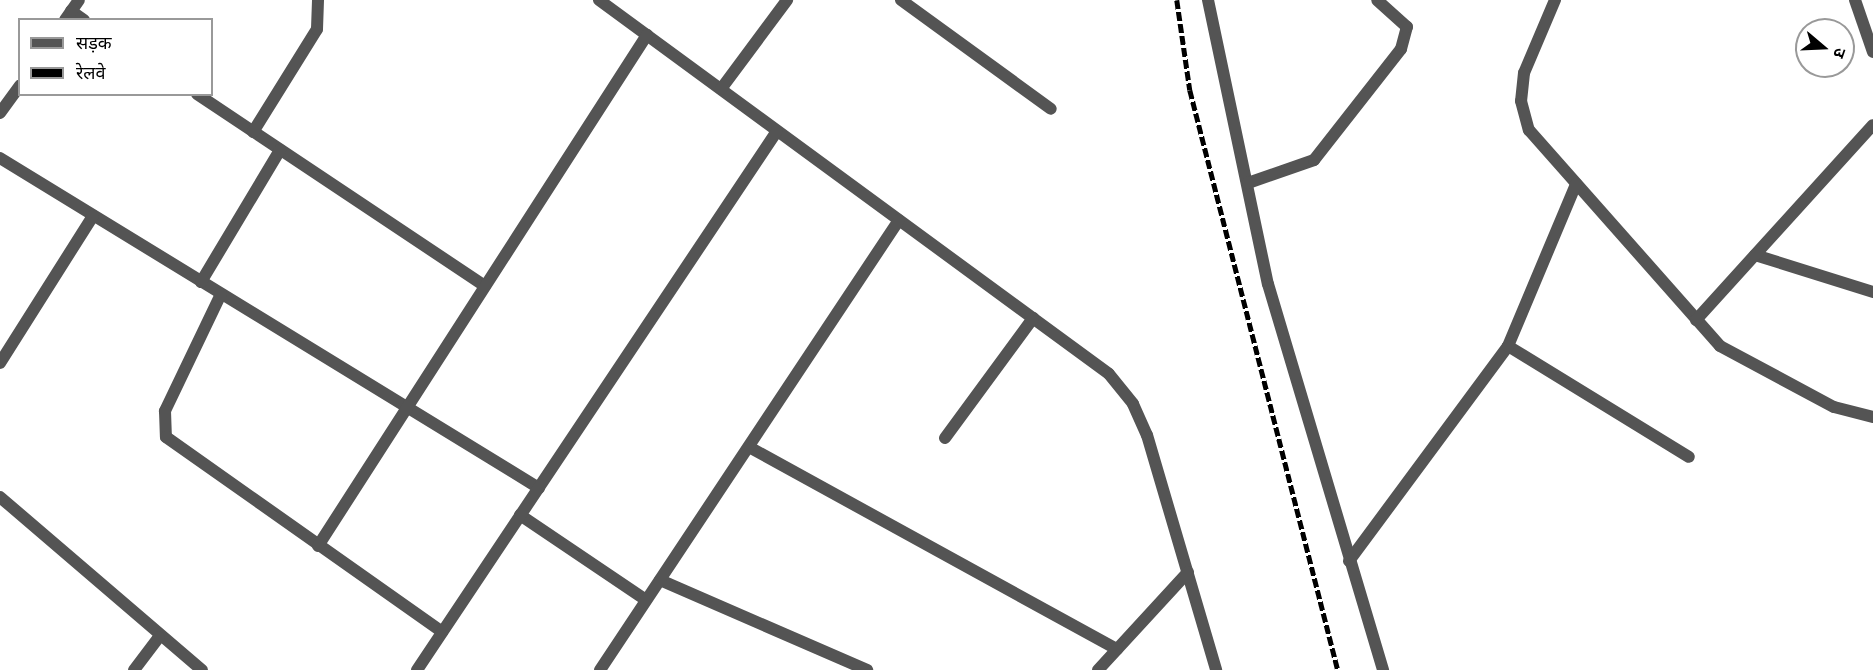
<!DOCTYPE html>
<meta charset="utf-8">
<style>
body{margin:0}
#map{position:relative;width:1873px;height:670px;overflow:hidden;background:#fff;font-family:Quicksand,"Noto Sans Devanagari",sans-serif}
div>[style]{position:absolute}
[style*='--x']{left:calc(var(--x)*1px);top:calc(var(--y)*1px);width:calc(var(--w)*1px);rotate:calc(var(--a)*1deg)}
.minor>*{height:12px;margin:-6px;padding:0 6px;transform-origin:6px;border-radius:6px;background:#545454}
.rail>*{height:4.5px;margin-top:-2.25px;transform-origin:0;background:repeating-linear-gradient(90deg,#000 0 9px,transparent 0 12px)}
span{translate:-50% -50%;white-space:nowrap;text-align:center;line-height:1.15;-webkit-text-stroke:4.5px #fff;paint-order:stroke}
.legend{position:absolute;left:18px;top:18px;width:195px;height:78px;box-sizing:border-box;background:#fff;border:2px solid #999;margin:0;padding:8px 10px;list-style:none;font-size:18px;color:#000}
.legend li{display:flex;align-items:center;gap:12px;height:30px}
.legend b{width:30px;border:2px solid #999}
.north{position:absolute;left:1795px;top:18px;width:60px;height:60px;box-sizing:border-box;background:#fff;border:2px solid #999;border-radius:50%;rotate:109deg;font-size:16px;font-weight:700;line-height:24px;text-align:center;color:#000}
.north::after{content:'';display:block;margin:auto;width:21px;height:27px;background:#000;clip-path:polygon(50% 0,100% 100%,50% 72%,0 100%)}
</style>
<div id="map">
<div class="minor">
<i style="--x:599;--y:0;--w:632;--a:36.25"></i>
<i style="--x:1109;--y:374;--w:38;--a:51"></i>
<i style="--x:1133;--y:404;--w:34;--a:66"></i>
<i style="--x:1147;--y:435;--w:245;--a:73.6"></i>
<i style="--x:901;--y:0;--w:185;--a:36"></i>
<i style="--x:1208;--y:0;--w:290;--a:78.1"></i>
<i style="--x:1268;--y:284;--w:403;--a:73.4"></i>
<i style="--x:1555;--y:0;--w:79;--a:113"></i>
<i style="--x:1524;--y:73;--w:28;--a:96"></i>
<i style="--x:1521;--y:101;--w:30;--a:75"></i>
<i style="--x:1529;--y:130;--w:288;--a:48.5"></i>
<i style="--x:1720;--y:346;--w:129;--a:28.2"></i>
<i style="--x:1834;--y:407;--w:40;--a:14.4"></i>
<i style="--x:1855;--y:0;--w:55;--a:70.9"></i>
<i style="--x:71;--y:11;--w:16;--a:35"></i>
<i style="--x:65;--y:20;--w:24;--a:-55"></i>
<i style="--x:721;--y:89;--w:111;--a:-53.4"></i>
<i style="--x:197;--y:94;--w:346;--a:33.7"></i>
<i style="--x:0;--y:113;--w:34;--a:-54"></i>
<i style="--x:253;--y:132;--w:121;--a:-58.1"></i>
<i style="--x:317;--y:29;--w:29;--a:-88"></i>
<i style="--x:0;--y:158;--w:632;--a:31.48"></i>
<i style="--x:1248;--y:183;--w:70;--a:-19.2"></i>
<i style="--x:1314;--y:160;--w:141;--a:-51.9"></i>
<i style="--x:1401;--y:49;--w:23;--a:-75"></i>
<i style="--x:1407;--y:27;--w:40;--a:-138"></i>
<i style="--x:1755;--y:255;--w:124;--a:17.4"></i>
<i style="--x:201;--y:282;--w:154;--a:-59.1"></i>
<i style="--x:221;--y:294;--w:130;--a:115.6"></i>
<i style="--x:165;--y:411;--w:26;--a:88"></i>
<i style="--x:166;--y:437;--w:338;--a:35.2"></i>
<i style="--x:1696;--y:320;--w:263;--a:-47.8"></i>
<i style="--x:1508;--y:346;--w:212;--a:31.5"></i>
<i style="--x:0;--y:363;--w:174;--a:-57.7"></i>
<i style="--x:945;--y:438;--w:149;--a:-53.7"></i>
<i style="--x:749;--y:447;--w:420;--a:28.8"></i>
<i style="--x:0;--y:497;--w:266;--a:40.6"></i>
<i style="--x:520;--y:515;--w:152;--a:34"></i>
<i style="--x:318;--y:546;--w:608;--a:-57.23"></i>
<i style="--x:1349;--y:561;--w:267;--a:-53.5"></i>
<i style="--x:1508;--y:346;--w:176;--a:-67.2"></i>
<i style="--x:660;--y:580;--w:226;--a:23.5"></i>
<i style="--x:134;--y:670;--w:41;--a:-52.9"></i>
<i style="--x:417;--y:670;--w:648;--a:-56.26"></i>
<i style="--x:600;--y:670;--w:540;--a:-56.4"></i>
<i style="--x:1098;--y:670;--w:133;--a:-47.4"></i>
</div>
<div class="rail">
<i style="--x:1177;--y:0;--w:91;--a:81.8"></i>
<i style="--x:1190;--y:90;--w:599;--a:75.69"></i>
</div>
<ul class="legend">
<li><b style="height:8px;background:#545454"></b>सड़क</li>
<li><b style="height:8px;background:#000"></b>रेलवे</li>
</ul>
<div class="north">उ</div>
</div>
